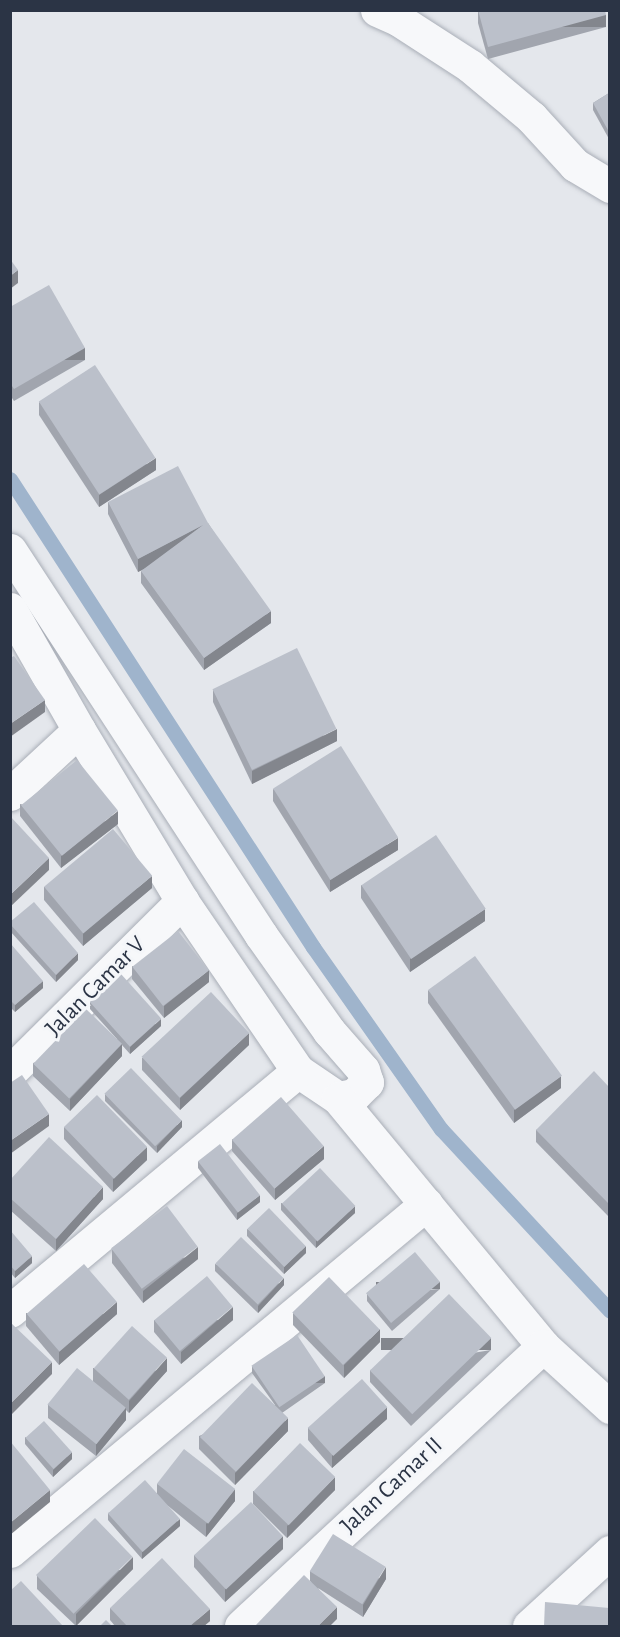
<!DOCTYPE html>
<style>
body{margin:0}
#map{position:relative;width:620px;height:1637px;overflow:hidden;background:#e4e7ec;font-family:"Alegreya Sans",sans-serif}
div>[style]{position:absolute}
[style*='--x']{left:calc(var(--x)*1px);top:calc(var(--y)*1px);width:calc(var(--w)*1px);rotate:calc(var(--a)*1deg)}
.stream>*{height:15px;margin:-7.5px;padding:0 7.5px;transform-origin:7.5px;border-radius:7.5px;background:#9fb4cc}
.roads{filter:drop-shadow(0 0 2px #a9aeb7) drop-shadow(0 0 2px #a9aeb7)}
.street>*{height:33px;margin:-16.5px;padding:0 16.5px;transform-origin:16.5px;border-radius:16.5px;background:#f7f8fa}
.wall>*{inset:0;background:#a1a5ae}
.shaded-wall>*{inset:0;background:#83868d;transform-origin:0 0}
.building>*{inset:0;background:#bbc0ca;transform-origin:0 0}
span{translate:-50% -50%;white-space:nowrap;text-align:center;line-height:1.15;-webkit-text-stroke:6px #f4f6f9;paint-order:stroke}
.street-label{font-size:24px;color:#2b3445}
.frame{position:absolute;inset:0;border:12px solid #2b3445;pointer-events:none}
</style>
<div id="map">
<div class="stream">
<i style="--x:10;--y:479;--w:558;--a:57.08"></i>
<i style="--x:313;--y:947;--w:223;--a:54.9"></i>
<i style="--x:441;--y:1129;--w:248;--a:47.1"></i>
</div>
<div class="roads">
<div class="street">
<i style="--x:377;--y:10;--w:24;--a:24"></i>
<i style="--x:399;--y:20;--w:85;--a:32.9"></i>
<i style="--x:470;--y:66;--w:80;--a:39.9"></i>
<i style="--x:531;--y:117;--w:65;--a:47.5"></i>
<i style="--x:575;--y:165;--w:41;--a:31"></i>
<i style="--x:10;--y:550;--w:460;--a:56.9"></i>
<i style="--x:261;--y:935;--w:118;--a:54.7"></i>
<i style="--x:329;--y:1031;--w:52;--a:48.9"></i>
<i style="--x:363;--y:1070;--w:13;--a:72"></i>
<i style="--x:367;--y:1082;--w:18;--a:135"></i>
<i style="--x:354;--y:1095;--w:16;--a:169"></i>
<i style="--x:10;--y:609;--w:139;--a:60.3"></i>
<i style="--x:79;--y:730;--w:200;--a:58.9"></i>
<i style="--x:182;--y:901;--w:206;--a:55.7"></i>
<i style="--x:298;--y:1071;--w:48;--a:34"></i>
<i style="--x:338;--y:1098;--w:322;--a:50.4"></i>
<i style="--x:543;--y:1346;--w:91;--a:42.3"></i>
<i style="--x:10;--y:794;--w:94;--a:-42.8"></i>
<i style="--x:10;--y:1072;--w:243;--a:-44.8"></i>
<i style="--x:10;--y:1311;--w:375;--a:-39.8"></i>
<i style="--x:10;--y:1551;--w:542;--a:-39.83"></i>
<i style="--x:241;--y:1626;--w:412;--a:-42.8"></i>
<i style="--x:529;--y:1626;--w:110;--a:-42.4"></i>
</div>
</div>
<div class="wall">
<i style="clip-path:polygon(478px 10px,606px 27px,488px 59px,478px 23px)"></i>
<i style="clip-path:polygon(609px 93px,609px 139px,593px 110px,593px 103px)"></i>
<i style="clip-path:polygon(10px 307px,85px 360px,14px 401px,10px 395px)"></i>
<i style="clip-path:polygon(39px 402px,156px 470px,99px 507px,39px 415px)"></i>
<i style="clip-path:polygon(108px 502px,208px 523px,271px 623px,204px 670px,141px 583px,141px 571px,144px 569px,138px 572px,108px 514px)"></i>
<i style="clip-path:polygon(213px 690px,337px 741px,252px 784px,213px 702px)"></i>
<i style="clip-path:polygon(273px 789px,398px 850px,330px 892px,273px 801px)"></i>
<i style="clip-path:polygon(20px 804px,118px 824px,61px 868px,20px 816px)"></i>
<i style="clip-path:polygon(361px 885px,485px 921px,410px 972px,361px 898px)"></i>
<i style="clip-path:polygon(44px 887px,152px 888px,83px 946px,44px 900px)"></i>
<i style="clip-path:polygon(10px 922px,78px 960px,56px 982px,10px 931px)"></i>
<i style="clip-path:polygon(10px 943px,43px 988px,15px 1012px,10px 1007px)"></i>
<i style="clip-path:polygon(132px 966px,209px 982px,164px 1018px,132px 979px)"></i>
<i style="clip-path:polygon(428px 990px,561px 1088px,514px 1123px,428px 1003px)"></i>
<i style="clip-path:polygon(90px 1002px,161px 1026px,130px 1054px,122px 1045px,122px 1056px,70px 1111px,33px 1076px,33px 1063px,117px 1039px,90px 1009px)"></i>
<i style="clip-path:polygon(249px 1045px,180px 1110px,142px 1070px,142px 1058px)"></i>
<i style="clip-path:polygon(609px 1087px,609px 1217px,536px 1142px,536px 1130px)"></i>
<i style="clip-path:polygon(105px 1094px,182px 1127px,157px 1153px,105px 1101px)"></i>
<i style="clip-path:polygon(64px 1127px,147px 1160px,113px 1192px,64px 1139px)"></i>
<i style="clip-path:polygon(232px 1139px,324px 1159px,275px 1200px,232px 1151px)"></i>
<i style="clip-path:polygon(198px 1161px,260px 1202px,237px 1220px,198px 1168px)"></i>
<i style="clip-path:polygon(10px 1180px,103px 1199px,56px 1251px,10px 1210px)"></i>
<i style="clip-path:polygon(281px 1203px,355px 1213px,316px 1248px,281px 1210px)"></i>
<i style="clip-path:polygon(247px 1229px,306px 1253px,284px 1274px,247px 1236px)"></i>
<i style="clip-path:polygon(10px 1230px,32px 1263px,15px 1278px,10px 1272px)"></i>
<i style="clip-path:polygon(112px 1250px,198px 1259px,143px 1303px,112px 1263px)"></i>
<i style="clip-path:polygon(215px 1264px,284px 1285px,258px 1313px,215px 1271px)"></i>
<i style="clip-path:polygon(440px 1289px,392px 1331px,367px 1301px,367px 1294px)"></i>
<i style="clip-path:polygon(26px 1313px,117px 1314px,59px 1365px,26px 1326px)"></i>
<i style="clip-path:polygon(293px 1313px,380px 1342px,344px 1378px,293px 1325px)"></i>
<i style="clip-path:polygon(154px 1320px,233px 1320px,181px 1364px,154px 1332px)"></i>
<i style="clip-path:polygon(491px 1350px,411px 1426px,370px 1382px,370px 1370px)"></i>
<i style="clip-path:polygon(252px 1366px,325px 1383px,282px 1413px,288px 1431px,235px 1485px,199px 1449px,199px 1436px,275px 1405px,252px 1373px)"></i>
<i style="clip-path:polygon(93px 1368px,167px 1371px,129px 1413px,126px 1410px,126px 1420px,96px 1456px,48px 1418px,48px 1405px,93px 1381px)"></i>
<i style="clip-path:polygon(387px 1419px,332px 1468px,308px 1440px,308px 1428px)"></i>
<i style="clip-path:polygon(25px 1437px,72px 1459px,53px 1477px,25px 1444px)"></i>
<i style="clip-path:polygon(157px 1484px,235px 1501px,206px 1537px,167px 1505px,180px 1526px,142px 1559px,108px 1520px,108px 1513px,157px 1493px)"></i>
<i style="clip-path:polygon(335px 1490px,287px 1538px,253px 1504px,253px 1491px)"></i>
<i style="clip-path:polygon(283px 1549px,225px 1602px,194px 1567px,194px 1555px)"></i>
<i style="clip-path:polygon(133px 1569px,76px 1626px,37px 1589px,37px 1576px)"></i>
<i style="clip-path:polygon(310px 1571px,386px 1579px,363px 1617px,318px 1588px,337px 1619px,310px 1581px)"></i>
<i style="clip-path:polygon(110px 1608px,210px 1621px,204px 1626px,115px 1626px,110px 1620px)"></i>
</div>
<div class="shaded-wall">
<i style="left:606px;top:15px;width:12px;height:122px;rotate:90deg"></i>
<i style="clip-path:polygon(18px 270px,18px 283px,10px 289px,10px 276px)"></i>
<i style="left:85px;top:348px;width:12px;height:82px;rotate:90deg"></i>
<i style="clip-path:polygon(156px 458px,156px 470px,99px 507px,99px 495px)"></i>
<i style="clip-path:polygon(203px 525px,203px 538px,138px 572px,138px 559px)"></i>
<i style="clip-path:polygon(271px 611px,271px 623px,204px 670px,204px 658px)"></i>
<i style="clip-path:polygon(45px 700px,45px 712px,10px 737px,10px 724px)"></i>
<i style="clip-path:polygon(337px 729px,337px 741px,252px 784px,252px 771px)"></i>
<i style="clip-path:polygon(118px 811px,118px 824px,61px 868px,61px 856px)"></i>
<i style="clip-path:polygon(398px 838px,398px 850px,330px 892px,330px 880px)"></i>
<i style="clip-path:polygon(49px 858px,49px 870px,10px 907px,10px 895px)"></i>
<i style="clip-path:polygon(152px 876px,152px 888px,83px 946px,83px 933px)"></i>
<i style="clip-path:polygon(485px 909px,485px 921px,410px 972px,410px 959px)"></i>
<i style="clip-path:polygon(78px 953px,78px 960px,56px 982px,56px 975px)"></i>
<i style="clip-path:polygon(209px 970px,209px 982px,164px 1018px,164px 1006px)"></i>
<i style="clip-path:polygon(43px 981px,43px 988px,15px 1012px,15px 1005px)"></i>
<i style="clip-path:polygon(161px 1019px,161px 1026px,130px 1054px,130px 1047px)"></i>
<i style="clip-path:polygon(249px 1033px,249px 1045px,180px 1110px,180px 1098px)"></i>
<i style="clip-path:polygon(122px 1044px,122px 1056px,70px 1111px,70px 1099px)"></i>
<i style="clip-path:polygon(561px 1076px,561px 1088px,514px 1123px,514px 1110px)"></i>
<i style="clip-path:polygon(49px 1114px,49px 1126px,10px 1154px,10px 1141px)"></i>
<i style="clip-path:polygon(182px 1120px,182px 1127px,157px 1153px,157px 1146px)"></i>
<i style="clip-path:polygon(324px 1146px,324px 1159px,275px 1200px,275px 1188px)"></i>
<i style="clip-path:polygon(147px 1147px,147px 1160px,113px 1192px,113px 1179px)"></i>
<i style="clip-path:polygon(103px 1187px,103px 1199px,56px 1251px,56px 1239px)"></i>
<i style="clip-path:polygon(260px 1195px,260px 1202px,237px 1220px,237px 1213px)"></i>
<i style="clip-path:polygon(355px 1206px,355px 1213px,316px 1248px,316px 1241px)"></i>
<i style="clip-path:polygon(306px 1246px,306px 1253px,284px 1274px,284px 1267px)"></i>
<i style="clip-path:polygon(198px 1247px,198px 1259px,143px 1303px,143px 1291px)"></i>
<i style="clip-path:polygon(32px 1256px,32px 1263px,15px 1278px,15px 1271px)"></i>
<i style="clip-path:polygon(284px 1278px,284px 1285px,258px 1313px,258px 1306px)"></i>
<i style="left:440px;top:1282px;width:7px;height:64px;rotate:90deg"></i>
<i style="clip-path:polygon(117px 1302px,117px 1314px,59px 1365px,59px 1352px)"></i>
<i style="clip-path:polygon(233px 1307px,233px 1320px,181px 1364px,181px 1352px)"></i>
<i style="clip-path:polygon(380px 1329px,380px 1342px,344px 1378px,344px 1365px)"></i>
<i style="left:491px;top:1338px;width:12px;height:110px;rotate:90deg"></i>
<i style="clip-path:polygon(167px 1358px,167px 1371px,129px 1413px,129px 1401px)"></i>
<i style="clip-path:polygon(52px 1362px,52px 1374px,10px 1416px,10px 1404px)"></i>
<i style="left:325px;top:1376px;width:7px;height:54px;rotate:90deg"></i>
<i style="clip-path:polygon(126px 1407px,126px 1420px,96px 1456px,96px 1444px)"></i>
<i style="clip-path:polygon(387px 1407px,387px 1419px,332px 1468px,332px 1455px)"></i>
<i style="clip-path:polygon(288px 1418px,288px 1431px,235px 1485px,235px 1473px)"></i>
<i style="clip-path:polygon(72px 1452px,72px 1459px,53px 1477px,53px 1470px)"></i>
<i style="clip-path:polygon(335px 1477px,335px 1490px,287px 1538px,287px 1526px)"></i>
<i style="clip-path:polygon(235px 1489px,235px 1501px,206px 1537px,206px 1524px)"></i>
<i style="clip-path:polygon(50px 1490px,50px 1502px,10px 1535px,10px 1523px)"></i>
<i style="clip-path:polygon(180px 1519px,180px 1526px,142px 1559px,142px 1552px)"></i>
<i style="clip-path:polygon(283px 1536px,283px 1549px,225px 1602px,225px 1589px)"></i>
<i style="clip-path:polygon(133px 1557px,133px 1569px,76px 1626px,76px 1614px)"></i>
<i style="clip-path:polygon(386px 1567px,386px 1579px,363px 1617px,363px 1605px)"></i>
<i style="clip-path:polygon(337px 1607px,337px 1619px,330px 1626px,318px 1626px)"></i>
<i style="clip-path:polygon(210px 1609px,210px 1621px,204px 1626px,190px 1626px)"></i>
</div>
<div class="building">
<i style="clip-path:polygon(478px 10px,605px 10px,606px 15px,488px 47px)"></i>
<i style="clip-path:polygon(609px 93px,609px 132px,593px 103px)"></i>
<i style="clip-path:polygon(10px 259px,18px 270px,10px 276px)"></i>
<i style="clip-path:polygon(49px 285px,85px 348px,14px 389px,10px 383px,10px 307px)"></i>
<i style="left:95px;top:365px;width:111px;height:67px;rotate:57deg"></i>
<i style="clip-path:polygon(178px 466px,208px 523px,271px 611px,204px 658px,141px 571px,203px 525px,138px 559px,108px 502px)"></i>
<i style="left:297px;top:648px;width:90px;height:94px;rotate:64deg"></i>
<i style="clip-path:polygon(14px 656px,45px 700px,10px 724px,10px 658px)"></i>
<i style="left:341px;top:746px;width:108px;height:80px;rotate:58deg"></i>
<i style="left:77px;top:760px;width:65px;height:72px;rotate:51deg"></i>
<i style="clip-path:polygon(10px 816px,49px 858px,10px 895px)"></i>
<i style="left:113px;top:829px;width:61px;height:90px;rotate:50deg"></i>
<i style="left:436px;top:835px;width:89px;height:90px;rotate:56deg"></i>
<i style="clip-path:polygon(34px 902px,78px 953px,56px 975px,10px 924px,10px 922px)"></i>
<i style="left:178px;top:931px;width:50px;height:58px;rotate:52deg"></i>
<i style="clip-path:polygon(10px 943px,43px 981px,15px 1005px,10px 1000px)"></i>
<i style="left:475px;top:956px;width:148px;height:58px;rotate:54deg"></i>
<i style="left:121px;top:974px;width:60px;height:42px;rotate:48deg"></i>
<i style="left:211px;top:992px;width:56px;height:95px;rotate:47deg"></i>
<i style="left:86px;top:1009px;width:50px;height:76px;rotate:44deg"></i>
<i style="left:131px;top:1068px;width:73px;height:37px;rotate:46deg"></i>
<i style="clip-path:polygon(594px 1071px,609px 1087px,609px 1204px,536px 1130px)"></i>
<i style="clip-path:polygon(22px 1075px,49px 1114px,10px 1141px,10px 1083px)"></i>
<i style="left:97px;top:1095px;width:72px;height:46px;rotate:46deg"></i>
<i style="left:281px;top:1097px;width:65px;height:65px;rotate:49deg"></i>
<i style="clip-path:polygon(49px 1137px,103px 1187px,56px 1239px,10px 1198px,10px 1180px)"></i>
<i style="left:220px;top:1144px;width:65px;height:28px;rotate:52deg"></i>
<i style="left:320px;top:1168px;width:52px;height:52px;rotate:47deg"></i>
<i style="left:167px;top:1206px;width:51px;height:70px;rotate:53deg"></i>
<i style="left:269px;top:1208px;width:53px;height:30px;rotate:46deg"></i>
<i style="clip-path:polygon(10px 1230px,32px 1256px,15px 1271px,10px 1265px)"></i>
<i style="left:241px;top:1237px;width:59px;height:37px;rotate:44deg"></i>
<i style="left:415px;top:1252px;width:39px;height:64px;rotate:50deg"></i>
<i style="left:84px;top:1264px;width:50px;height:76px;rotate:49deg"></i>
<i style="left:207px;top:1276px;width:40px;height:69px;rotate:50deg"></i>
<i style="left:329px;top:1277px;width:73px;height:51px;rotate:46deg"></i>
<i style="left:449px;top:1294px;width:61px;height:110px;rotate:46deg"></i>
<i style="clip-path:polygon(10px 1322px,52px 1362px,10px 1404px)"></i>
<i style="left:132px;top:1326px;width:47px;height:57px;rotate:42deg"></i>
<i style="left:297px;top:1335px;width:50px;height:55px;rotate:56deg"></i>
<i style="left:77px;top:1368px;width:63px;height:47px;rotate:39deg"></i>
<i style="left:362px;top:1379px;width:38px;height:73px;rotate:48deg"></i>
<i style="left:252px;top:1383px;width:50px;height:75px;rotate:44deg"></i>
<i style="left:44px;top:1421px;width:42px;height:25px;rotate:48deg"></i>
<i style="clip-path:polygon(10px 1441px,50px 1490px,10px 1523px)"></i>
<i style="left:300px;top:1443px;width:49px;height:67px;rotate:44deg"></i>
<i style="left:184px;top:1449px;width:65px;height:44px;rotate:38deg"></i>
<i style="left:145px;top:1480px;width:52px;height:50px;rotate:48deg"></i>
<i style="left:251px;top:1502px;width:47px;height:78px;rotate:47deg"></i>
<i style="left:95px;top:1518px;width:54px;height:82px;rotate:46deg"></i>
<i style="left:333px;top:1534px;width:62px;height:44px;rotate:32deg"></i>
<i style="clip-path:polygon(162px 1558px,210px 1609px,190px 1626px,127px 1626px,110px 1608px)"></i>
<i style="clip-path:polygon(304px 1575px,337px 1607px,318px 1626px,255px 1626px)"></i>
<i style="clip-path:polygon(21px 1581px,63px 1626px,10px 1626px,10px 1591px)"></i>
<i style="clip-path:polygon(545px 1602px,609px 1608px,609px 1626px,544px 1626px)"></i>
<i style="clip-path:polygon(106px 1620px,112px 1626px,100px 1626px)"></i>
</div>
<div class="street-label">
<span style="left:96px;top:987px;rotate:-45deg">Jalan Camar V</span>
<span style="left:392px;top:1486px;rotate:-43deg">Jalan Camar II</span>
</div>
<div class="frame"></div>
</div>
